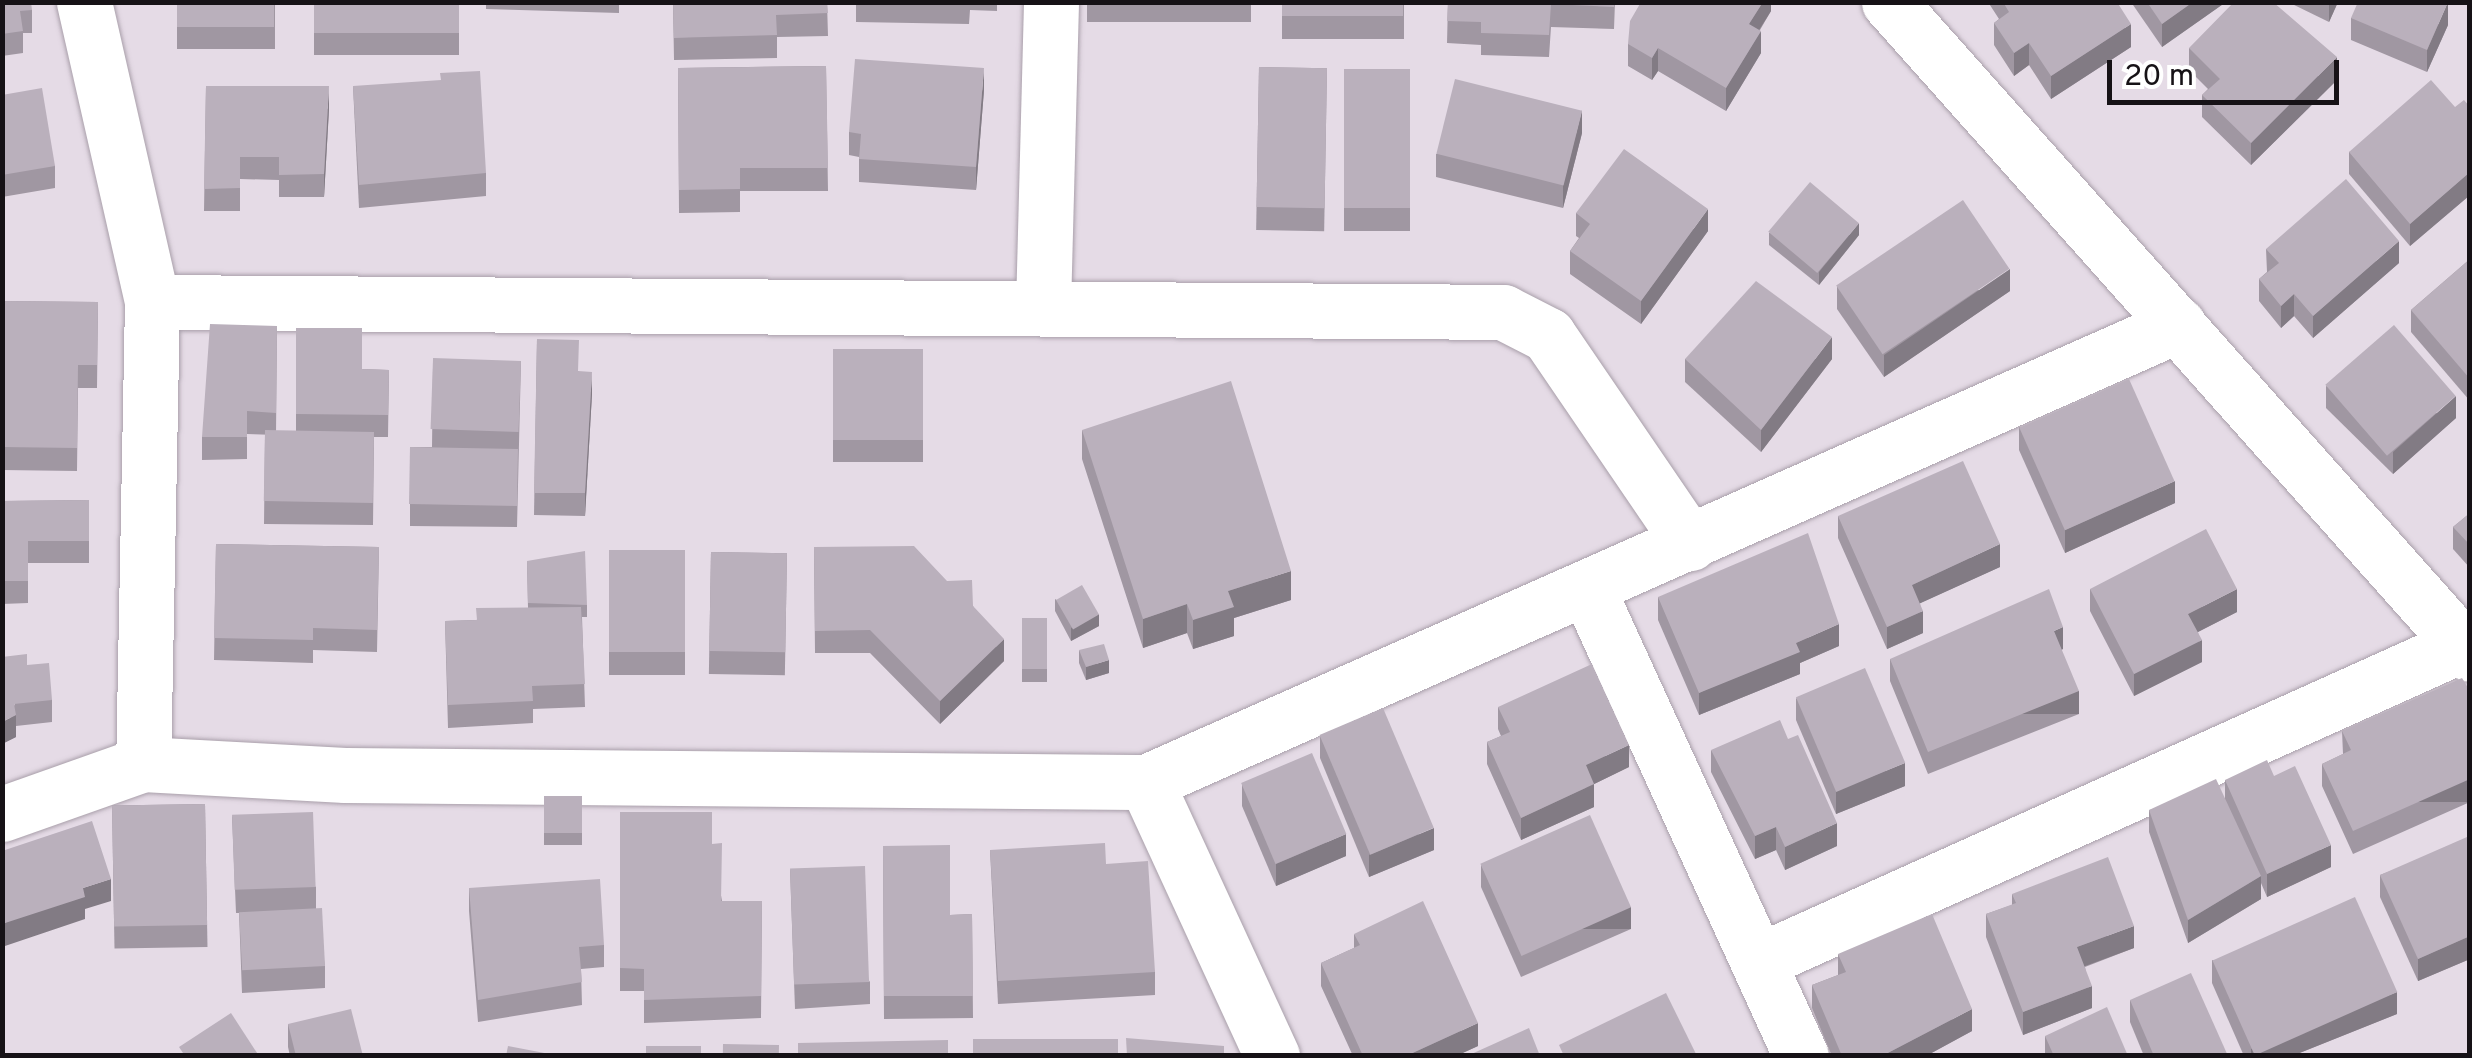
<!DOCTYPE html>
<style>
body{margin:0}
#map{position:relative;width:2472px;height:1058px;overflow:hidden;background:#e5dbe6;font-family:Overpass,sans-serif}
div>[style]{position:absolute}
[style*='--x']{left:calc(var(--x)*1px);top:calc(var(--y)*1px);width:calc(var(--w)*1px);rotate:calc(var(--a)*1deg)}
.roads{filter:drop-shadow(0 0 2px #a99faa) drop-shadow(0 0 2px #a99faa)}
.street>*{height:55px;margin:-27.5px;padding:0 27.5px;transform-origin:27.5px;border-radius:27.5px;background:#fff}
.secondary>*{height:55px;margin:-27.5px;padding:0 27.5px;transform-origin:27.5px;border-radius:27.5px;background:#fff}
.wall>*{inset:0;background:#a097a2;transform-origin:0 0}
.shaded-wall>*{inset:0;background:#827b84;transform-origin:0 0}
.building>*{inset:0;background:#bab0bc;transform-origin:0 0}
span{translate:-50% -50%;white-space:nowrap;text-align:center;line-height:1.15;-webkit-text-stroke:8px #fff;paint-order:stroke}
.frame{position:absolute;inset:0;border:5px solid #161216;pointer-events:none}
.scale{position:absolute;left:2107px;top:60px;width:232px;height:45px;box-sizing:border-box;border:5px solid #161216;border-top:0;padding-left:12px;font-size:30px;line-height:35px;white-space:nowrap;color:#161216;-webkit-text-stroke:8px #fff;paint-order:stroke}
</style>
<div id="map">
<div class="roads">
<div class="street">
<i style="--x:84;--y:2;--w:308;--a:77.2"></i>
<i style="--x:152;--y:302;--w:462;--a:91.1"></i>
<i style="--x:143;--y:764;--w:202;--a:3.1"></i>
<i style="--x:345;--y:775;--w:801;--a:0.5"></i>
<i style="--x:1146;--y:782;--w:1129;--a:-23.89"></i>
<i style="--x:152;--y:302;--w:1351;--a:0.42"></i>
<i style="--x:1503;--y:312;--w:51;--a:27.1"></i>
<i style="--x:1548;--y:335;--w:252;--a:55.7"></i>
<i style="--x:1043;--y:308;--w:306;--a:-88.5"></i>
<i style="--x:1588;--y:590;--w:512;--a:65.44"></i>
<i style="--x:1146;--y:782;--w:302;--a:65.3"></i>
<i style="--x:2;--y:814;--w:150;--a:-19.5"></i>
<i style="--x:1759;--y:961;--w:770;--a:-24.23"></i>
</div>
<div class="secondary">
<i style="--x:1889;--y:2;--w:873;--a:48.3"></i>
</div>
</div>
<div class="wall">
<i style="clip-path:polygon(2px 2px,32px 10px,32px 33px,23px 33px,23px 53px,2px 56px)"></i>
<i style="left:177px;top:2px;width:98px;height:47px"></i>
<i style="left:314px;top:2px;width:145px;height:53px"></i>
<i style="clip-path:polygon(486px 2px,619px 2px,619px 13px,486px 9px)"></i>
<i style="clip-path:polygon(673px 2px,827px 2px,828px 36px,777px 37px,777px 58px,674px 60px)"></i>
<i style="clip-path:polygon(856px 2px,997px 2px,997px 11px,970px 10px,969px 24px,856px 22px)"></i>
<i style="left:1087px;top:2px;width:164px;height:20px"></i>
<i style="left:1282px;top:2px;width:122px;height:37px"></i>
<i style="clip-path:polygon(1448px 2px,1615px 2px,1614px 29px,1551px 27px,1549px 57px,1481px 55px,1481px 45px,1447px 43px)"></i>
<i style="clip-path:polygon(1771px 2px,1771px 11px,1760px 30px,1761px 53px,1726px 111px,1658px 71px,1652px 80px,1628px 66px,1628px 44px)"></i>
<i style="clip-path:polygon(1988px 2px,2117px 2px,2131px 47px,2051px 99px,2029px 65px,2014px 76px,1994px 45px,1994px 23px,1999px 19px)"></i>
<i style="clip-path:polygon(2131px 2px,2226px 2px,2162px 47px)"></i>
<i style="clip-path:polygon(2288px 2px,2338px 2px,2329px 22px)"></i>
<i style="clip-path:polygon(2470px 2px,2470px 75px,2467px 75px)"></i>
<i style="clip-path:polygon(2351px 18px,2448px 25px,2427px 72px,2351px 40px)"></i>
<i style="clip-path:polygon(2189px 48px,2337px 80px,2251px 165px,2202px 117px,2202px 95px,2208px 89px,2189px 70px)"></i>
<i style="clip-path:polygon(826px 66px,828px 191px,740px 191px,740px 212px,679px 213px,678px 68px)"></i>
<i style="left:1259px;top:67px;width:68px;height:163px;rotate:1deg"></i>
<i style="left:1344px;top:69px;width:66px;height:162px"></i>
<i style="clip-path:polygon(206px 86px,329px 109px,324px 197px,279px 197px,279px 180px,240px 179px,240px 211px,204px 211px)"></i>
<i style="clip-path:polygon(353px 86px,486px 173px,486px 196px,359px 208px)"></i>
<i style="clip-path:polygon(984px 90px,976px 190px,859px 182px,859px 157px,849px 155px,849px 132px)"></i>
<i style="clip-path:polygon(2px 95px,55px 166px,55px 188px,2px 197px)"></i>
<i style="clip-path:polygon(2455px 107px,2470px 107px,2470px 195px,2410px 246px,2349px 174px,2349px 152px)"></i>
<i style="clip-path:polygon(1582px 133px,1563px 208px,1436px 177px,1436px 154px)"></i>
<i style="clip-path:polygon(1576px 213px,1708px 231px,1641px 324px,1570px 274px,1570px 251px,1579px 238px,1576px 236px)"></i>
<i style="clip-path:polygon(1769px 233px,1859px 235px,1819px 285px,1769px 245px)"></i>
<i style="clip-path:polygon(2266px 249px,2399px 263px,2313px 338px,2294px 316px,2281px 328px,2259px 301px,2259px 279px,2267px 272px)"></i>
<i style="clip-path:polygon(2470px 259px,2470px 401px,2411px 332px,2411px 310px)"></i>
<i style="clip-path:polygon(1837px 286px,2010px 291px,1884px 377px,1837px 309px)"></i>
<i style="clip-path:polygon(2px 301px,98px 302px,97px 388px,78px 388px,77px 471px,2px 470px)"></i>
<i style="clip-path:polygon(277px 326px,276px 435px,247px 434px,247px 459px,202px 460px,202px 437px)"></i>
<i style="clip-path:polygon(296px 328px,362px 369px,389px 370px,388px 437px,374px 437px,373px 525px,264px 524px,265px 437px,296px 435px)"></i>
<i style="clip-path:polygon(537px 339px,578px 371px,592px 394px,585px 516px,534px 515px)"></i>
<i style="left:833px;top:349px;width:90px;height:113px"></i>
<i style="clip-path:polygon(1685px 359px,1832px 359px,1761px 452px,1685px 382px)"></i>
<i style="clip-path:polygon(521px 361px,517px 527px,410px 526px,410px 447px,432px 447px,433px 366px)"></i>
<i style="clip-path:polygon(2326px 386px,2456px 418px,2393px 474px,2326px 408px)"></i>
<i style="clip-path:polygon(2019px 427px,2175px 503px,2065px 553px,2019px 450px)"></i>
<i style="clip-path:polygon(1082px 430px,1291px 600px,1234px 618px,1234px 636px,1193px 649px,1187px 633px,1143px 648px,1082px 459px)"></i>
<i style="clip-path:polygon(89px 500px,89px 563px,28px 563px,28px 603px,2px 604px,2px 501px)"></i>
<i style="clip-path:polygon(2470px 513px,2470px 568px,2453px 549px,2453px 527px)"></i>
<i style="clip-path:polygon(1838px 516px,2000px 567px,1920px 603px,1923px 633px,1887px 649px,1838px 538px)"></i>
<i style="clip-path:polygon(216px 544px,379px 547px,377px 652px,313px 650px,313px 663px,214px 660px)"></i>
<i style="clip-path:polygon(814px 547px,973px 606px,1004px 661px,940px 724px,870px 653px,815px 653px)"></i>
<i style="left:609px;top:550px;width:76px;height:125px"></i>
<i style="left:711px;top:552px;width:76px;height:122px;rotate:1deg"></i>
<i style="clip-path:polygon(527px 561px,587px 605px,587px 617px,582px 617px,585px 707px,533px 709px,533px 723px,448px 728px,445px 621px,476px 620px,528px 608px)"></i>
<i style="clip-path:polygon(2090px 589px,2237px 612px,2198px 632px,2202px 662px,2134px 696px,2090px 611px)"></i>
<i style="clip-path:polygon(1658px 597px,1839px 646px,1800px 663px,1800px 674px,1699px 715px,1658px 620px)"></i>
<i style="clip-path:polygon(1055px 599px,1099px 626px,1071px 641px,1055px 611px)"></i>
<i style="left:1022px;top:618px;width:25px;height:64px"></i>
<i style="clip-path:polygon(2063px 649px,2061px 650px,2079px 714px,1928px 774px,1890px 681px,1890px 659px)"></i>
<i style="clip-path:polygon(1079px 650px,1109px 673px,1086px 680px,1079px 663px)"></i>
<i style="clip-path:polygon(27px 665px,52px 700px,52px 722px,16px 726px,16px 737px,2px 744px)"></i>
<i style="clip-path:polygon(2470px 691px,2470px 802px,2353px 854px,2322px 786px,2322px 764px,2343px 754px,2342px 731px)"></i>
<i style="clip-path:polygon(1796px 698px,1905px 786px,1836px 814px,1796px 720px)"></i>
<i style="clip-path:polygon(1498px 707px,1629px 767px,1594px 784px,1594px 807px,1521px 840px,1487px 764px,1487px 742px,1501px 736px,1498px 729px)"></i>
<i style="clip-path:polygon(1320px 735px,1434px 850px,1369px 877px,1320px 758px)"></i>
<i style="clip-path:polygon(1711px 750px,1837px 846px,1785px 870px,1776px 850px,1755px 859px,1711px 772px)"></i>
<i style="clip-path:polygon(2274px 776px,2331px 867px,2267px 897px,2261px 883px,2261px 899px,2188px 943px,2149px 832px,2149px 810px,2225px 798px,2225px 780px)"></i>
<i style="clip-path:polygon(1242px 784px,1346px 856px,1276px 886px,1242px 806px)"></i>
<i style="left:582px;top:796px;width:49px;height:38px;rotate:90deg"></i>
<i style="left:205px;top:804px;width:143px;height:93px;rotate:89deg"></i>
<i style="clip-path:polygon(620px 812px,712px 844px,722px 901px,762px 901px,761px 1018px,644px 1023px,644px 991px,620px 991px)"></i>
<i style="clip-path:polygon(232px 816px,316px 887px,316px 908px,325px 966px,325px 988px,242px 993px,239px 913px,236px 913px)"></i>
<i style="clip-path:polygon(2470px 842px,2470px 959px,2418px 981px,2380px 897px,2380px 875px)"></i>
<i style="clip-path:polygon(883px 846px,950px 915px,972px 914px,973px 1018px,884px 1019px)"></i>
<i style="clip-path:polygon(990px 850px,1106px 864px,1155px 972px,1155px 995px,998px 1004px)"></i>
<i style="clip-path:polygon(1481px 865px,1631px 929px,1521px 977px,1481px 887px)"></i>
<i style="clip-path:polygon(790px 869px,870px 982px,870px 1004px,795px 1009px)"></i>
<i style="clip-path:polygon(469px 888px,604px 945px,604px 967px,581px 969px,582px 1005px,478px 1022px,469px 911px)"></i>
<i style="clip-path:polygon(2012px 894px,2134px 948px,2085px 967px,2092px 1008px,2023px 1035px,1986px 937px,1986px 914px,2012px 905px)"></i>
<i style="clip-path:polygon(1354px 934px,1478px 1046px,1456px 1056px,1353px 1056px,1321px 986px,1321px 963px,1354px 948px)"></i>
<i style="clip-path:polygon(1838px 954px,1972px 1031px,1926px 1056px,1832px 1056px,1812px 1008px,1812px 985px,1838px 975px)"></i>
<i style="clip-path:polygon(2212px 960px,2397px 1014px,2292px 1056px,2244px 1056px,2212px 983px)"></i>
<i style="clip-path:polygon(2130px 1000px,2228px 1056px,2144px 1056px,2130px 1022px)"></i>
<i style="clip-path:polygon(288px 1024px,363px 1056px,290px 1056px,288px 1047px)"></i>
<i style="clip-path:polygon(2045px 1036px,2128px 1056px,2045px 1056px)"></i>
</div>
<div class="shaded-wall">
<i style="clip-path:polygon(1763px 2px,1771px 2px,1771px 11px,1749px 46px,1749px 24px)"></i>
<i style="clip-path:polygon(2193px 2px,2226px 2px,2162px 47px,2162px 24px)"></i>
<i style="clip-path:polygon(2329px 2px,2338px 2px,2329px 22px)"></i>
<i style="clip-path:polygon(2448px 2px,2448px 25px,2427px 72px,2427px 50px)"></i>
<i style="clip-path:polygon(2131px 24px,2131px 47px,2051px 99px,2051px 76px)"></i>
<i style="clip-path:polygon(1761px 31px,1761px 53px,1726px 111px,1726px 88px)"></i>
<i style="clip-path:polygon(2029px 43px,2029px 65px,2014px 76px,2014px 53px)"></i>
<i style="clip-path:polygon(1658px 48px,1658px 71px,1652px 80px,1652px 58px)"></i>
<i style="clip-path:polygon(2337px 57px,2337px 80px,2251px 165px,2251px 143px)"></i>
<i style="clip-path:polygon(984px 68px,984px 90px,976px 190px,976px 167px)"></i>
<i style="clip-path:polygon(329px 86px,329px 109px,324px 197px,324px 174px)"></i>
<i style="clip-path:polygon(1582px 110px,1582px 133px,1563px 208px,1563px 185px)"></i>
<i style="clip-path:polygon(2470px 172px,2470px 195px,2410px 246px,2410px 224px)"></i>
<i style="clip-path:polygon(1708px 209px,1708px 231px,1641px 324px,1641px 301px)"></i>
<i style="clip-path:polygon(1859px 223px,1859px 235px,1819px 285px,1819px 272px)"></i>
<i style="clip-path:polygon(2399px 241px,2399px 263px,2313px 338px,2313px 316px)"></i>
<i style="clip-path:polygon(2010px 269px,2010px 291px,1884px 377px,1884px 355px)"></i>
<i style="clip-path:polygon(2294px 294px,2294px 316px,2281px 328px,2281px 306px)"></i>
<i style="clip-path:polygon(1832px 337px,1832px 359px,1761px 452px,1761px 430px)"></i>
<i style="clip-path:polygon(592px 372px,592px 394px,585px 516px,585px 493px)"></i>
<i style="clip-path:polygon(2456px 396px,2456px 418px,2393px 474px,2393px 452px)"></i>
<i style="clip-path:polygon(2175px 481px,2175px 503px,2065px 553px,2065px 530px)"></i>
<i style="clip-path:polygon(2000px 544px,2000px 567px,1912px 607px,1912px 585px)"></i>
<i style="clip-path:polygon(1291px 571px,1291px 600px,1234px 618px,1234px 636px,1193px 649px,1193px 620px,1228px 591px)"></i>
<i style="clip-path:polygon(2237px 589px,2237px 612px,2188px 637px,2188px 614px)"></i>
<i style="clip-path:polygon(1187px 604px,1187px 633px,1143px 648px,1143px 619px)"></i>
<i style="clip-path:polygon(1923px 611px,1923px 633px,1887px 649px,1887px 627px)"></i>
<i style="clip-path:polygon(1099px 614px,1099px 626px,1071px 641px,1071px 628px)"></i>
<i style="clip-path:polygon(1839px 624px,1839px 646px,1800px 663px,1800px 674px,1699px 715px,1699px 693px,1796px 643px)"></i>
<i style="clip-path:polygon(2063px 627px,2063px 649px,2054px 653px,2054px 631px)"></i>
<i style="clip-path:polygon(1004px 639px,1004px 661px,940px 724px,940px 701px)"></i>
<i style="clip-path:polygon(2202px 640px,2202px 662px,2134px 696px,2134px 674px)"></i>
<i style="clip-path:polygon(1109px 660px,1109px 673px,1086px 680px,1086px 667px)"></i>
<i style="left:2079px;top:691px;width:23px;height:163px;rotate:90deg"></i>
<i style="clip-path:polygon(16px 715px,16px 737px,2px 744px,2px 722px)"></i>
<i style="clip-path:polygon(1629px 745px,1629px 767px,1586px 788px,1586px 765px)"></i>
<i style="clip-path:polygon(1905px 763px,1905px 786px,1836px 814px,1836px 791px)"></i>
<i style="left:2470px;top:779px;width:23px;height:128px;rotate:90deg"></i>
<i style="clip-path:polygon(1594px 784px,1594px 807px,1521px 840px,1521px 818px)"></i>
<i style="clip-path:polygon(1837px 823px,1837px 846px,1785px 870px,1785px 847px)"></i>
<i style="clip-path:polygon(1776px 827px,1776px 850px,1755px 859px,1755px 836px)"></i>
<i style="clip-path:polygon(1434px 828px,1434px 850px,1369px 877px,1369px 855px)"></i>
<i style="clip-path:polygon(1346px 834px,1346px 856px,1276px 886px,1276px 864px)"></i>
<i style="clip-path:polygon(2331px 845px,2331px 867px,2267px 897px,2267px 874px)"></i>
<i style="clip-path:polygon(2261px 876px,2261px 899px,2188px 943px,2188px 920px)"></i>
<i style="clip-path:polygon(111px 879px,111px 901px,85px 909px,85px 919px,2px 947px,2px 924px,83px 888px)"></i>
<i style="left:1631px;top:907px;width:22px;height:120px;rotate:90deg"></i>
<i style="clip-path:polygon(2134px 926px,2134px 948px,2077px 969px,2077px 947px)"></i>
<i style="clip-path:polygon(2470px 936px,2470px 959px,2418px 981px,2418px 959px)"></i>
<i style="clip-path:polygon(2092px 986px,2092px 1008px,2023px 1035px,2023px 1012px)"></i>
<i style="clip-path:polygon(2397px 992px,2397px 1014px,2292px 1056px,2251px 1056px,2251px 1049px)"></i>
<i style="clip-path:polygon(1972px 1009px,1972px 1031px,1926px 1056px,1882px 1056px)"></i>
<i style="clip-path:polygon(1478px 1023px,1478px 1046px,1456px 1056px,1406px 1056px)"></i>
</div>
<div class="building">
<i style="clip-path:polygon(2px 2px,31px 2px,32px 10px,20px 11px,23px 31px,2px 34px)"></i>
<i style="left:177px;top:2px;width:97px;height:25px"></i>
<i style="left:314px;top:2px;width:145px;height:31px"></i>
<i style="clip-path:polygon(673px 2px,827px 2px,828px 13px,776px 15px,777px 35px,674px 38px)"></i>
<i style="left:1282px;top:2px;width:121px;height:14px"></i>
<i style="clip-path:polygon(1448px 2px,1614px 2px,1614px 7px,1551px 4px,1549px 35px,1481px 33px,1481px 22px,1447px 21px)"></i>
<i style="clip-path:polygon(1641px 2px,1763px 2px,1749px 24px,1761px 31px,1726px 88px,1658px 48px,1652px 58px,1628px 44px,1630px 21px)"></i>
<i style="clip-path:polygon(2003px 2px,2117px 2px,2131px 24px,2051px 76px,2029px 43px,2014px 53px,1994px 23px,2009px 12px)"></i>
<i style="clip-path:polygon(2147px 2px,2193px 2px,2162px 24px)"></i>
<i style="clip-path:polygon(2234px 2px,2273px 2px,2337px 57px,2251px 143px,2202px 95px,2220px 79px,2189px 48px)"></i>
<i style="clip-path:polygon(2358px 2px,2448px 2px,2427px 50px,2351px 18px)"></i>
<i style="clip-path:polygon(2469px 2px,2470px 2px,2470px 53px,2467px 53px)"></i>
<i style="clip-path:polygon(855px 59px,984px 68px,976px 167px,859px 159px,861px 134px,849px 132px)"></i>
<i style="clip-path:polygon(826px 66px,828px 168px,740px 168px,740px 189px,679px 190px,678px 68px)"></i>
<i style="left:1259px;top:67px;width:68px;height:140px;rotate:1deg"></i>
<i style="left:1344px;top:69px;width:66px;height:139px"></i>
<i style="clip-path:polygon(480px 71px,486px 173px,359px 185px,353px 86px,441px 80px,440px 73px)"></i>
<i style="left:1455px;top:79px;width:131px;height:77px;rotate:14deg"></i>
<i style="clip-path:polygon(2431px 80px,2455px 107px,2464px 100px,2470px 107px,2470px 172px,2410px 224px,2349px 152px)"></i>
<i style="clip-path:polygon(206px 86px,329px 86px,324px 174px,279px 175px,279px 157px,240px 157px,240px 188px,204px 189px)"></i>
<i style="clip-path:polygon(42px 88px,55px 166px,2px 175px,2px 95px)"></i>
<i style="clip-path:polygon(1624px 149px,1708px 209px,1641px 301px,1570px 251px,1590px 224px,1576px 213px)"></i>
<i style="clip-path:polygon(2346px 179px,2399px 241px,2313px 316px,2294px 294px,2281px 306px,2259px 279px,2279px 263px,2266px 249px)"></i>
<i style="left:1810px;top:182px;width:64px;height:65px;rotate:40deg"></i>
<i style="left:1963px;top:200px;width:83px;height:153px;rotate:56deg"></i>
<i style="clip-path:polygon(2470px 259px,2470px 379px,2411px 310px)"></i>
<i style="clip-path:polygon(1756px 281px,1832px 337px,1761px 430px,1685px 359px)"></i>
<i style="clip-path:polygon(2px 301px,98px 302px,97px 365px,78px 365px,77px 448px,2px 447px)"></i>
<i style="clip-path:polygon(210px 324px,277px 326px,276px 413px,247px 411px,247px 437px,202px 437px)"></i>
<i style="left:2394px;top:325px;width:94px;height:91px;rotate:49deg"></i>
<i style="clip-path:polygon(296px 328px,362px 328px,362px 369px,389px 370px,388px 415px,296px 414px)"></i>
<i style="clip-path:polygon(537px 339px,579px 340px,578px 371px,592px 372px,585px 493px,534px 493px)"></i>
<i style="left:833px;top:349px;width:90px;height:91px"></i>
<i style="left:521px;top:361px;width:71px;height:88px;rotate:92deg"></i>
<i style="left:2129px;top:379px;width:112px;height:120px;rotate:66deg"></i>
<i style="clip-path:polygon(1231px 381px,1291px 571px,1228px 591px,1234px 607px,1193px 620px,1187px 604px,1143px 619px,1082px 430px)"></i>
<i style="left:374px;top:432px;width:71px;height:109px;rotate:91deg"></i>
<i style="left:410px;top:447px;width:108px;height:57px;rotate:1deg"></i>
<i style="clip-path:polygon(1963px 461px,2000px 544px,1912px 585px,1923px 611px,1887px 627px,1838px 516px)"></i>
<i style="clip-path:polygon(89px 500px,89px 541px,28px 541px,28px 581px,2px 581px,2px 501px)"></i>
<i style="clip-path:polygon(2470px 513px,2470px 545px,2453px 527px)"></i>
<i style="clip-path:polygon(2206px 529px,2237px 589px,2188px 614px,2202px 640px,2134px 674px,2090px 589px)"></i>
<i style="clip-path:polygon(1808px 533px,1839px 624px,1796px 643px,1800px 652px,1699px 693px,1658px 597px)"></i>
<i style="clip-path:polygon(216px 544px,379px 547px,377px 630px,313px 628px,313px 640px,214px 638px)"></i>
<i style="clip-path:polygon(914px 546px,947px 581px,972px 580px,973px 606px,1004px 639px,940px 701px,870px 630px,815px 631px,814px 547px)"></i>
<i style="left:609px;top:550px;width:76px;height:102px"></i>
<i style="clip-path:polygon(585px 551px,587px 605px,528px 603px,527px 561px)"></i>
<i style="left:711px;top:552px;width:76px;height:99px;rotate:1deg"></i>
<i style="left:1082px;top:585px;width:34px;height:30px;rotate:60deg"></i>
<i style="clip-path:polygon(2049px 589px,2063px 627px,2054px 631px,2079px 691px,1928px 752px,1890px 659px)"></i>
<i style="clip-path:polygon(581px 607px,585px 684px,532px 686px,533px 701px,448px 705px,445px 621px,477px 620px,476px 608px)"></i>
<i style="left:1022px;top:618px;width:25px;height:51px"></i>
<i style="clip-path:polygon(1104px 644px,1109px 660px,1086px 667px,1079px 650px)"></i>
<i style="clip-path:polygon(27px 654px,27px 665px,49px 663px,52px 700px,14px 704px,16px 715px,2px 722px,2px 657px)"></i>
<i style="clip-path:polygon(1592px 664px,1629px 745px,1586px 765px,1594px 784px,1521px 818px,1487px 742px,1510px 732px,1498px 707px)"></i>
<i style="left:1865px;top:668px;width:103px;height:75px;rotate:67deg"></i>
<i style="clip-path:polygon(2462px 678px,2470px 691px,2470px 779px,2353px 831px,2322px 764px,2351px 750px,2342px 731px)"></i>
<i style="left:1383px;top:708px;width:130px;height:69px;rotate:67deg"></i>
<i style="clip-path:polygon(1780px 720px,1788px 739px,1798px 735px,1837px 823px,1785px 847px,1776px 827px,1755px 836px,1711px 750px)"></i>
<i style="left:1312px;top:753px;width:88px;height:77px;rotate:67deg"></i>
<i style="clip-path:polygon(2267px 760px,2274px 776px,2295px 766px,2331px 845px,2267px 874px,2225px 780px)"></i>
<i style="clip-path:polygon(2216px 779px,2261px 876px,2188px 920px,2149px 810px)"></i>
<i style="left:582px;top:796px;width:37px;height:38px;rotate:90deg"></i>
<i style="left:205px;top:804px;width:121px;height:93px;rotate:89deg"></i>
<i style="left:313px;top:812px;width:75px;height:81px;rotate:88deg"></i>
<i style="clip-path:polygon(620px 812px,712px 812px,712px 844px,722px 843px,721px 901px,762px 901px,761px 996px,644px 1000px,644px 969px,620px 968px)"></i>
<i style="left:1590px;top:815px;width:101px;height:120px;rotate:66deg"></i>
<i style="clip-path:polygon(92px 821px,111px 879px,83px 888px,85px 897px,2px 924px,2px 851px)"></i>
<i style="clip-path:polygon(2467px 837px,2470px 842px,2470px 936px,2418px 959px,2380px 875px)"></i>
<i style="clip-path:polygon(1105px 843px,1106px 864px,1148px 861px,1155px 972px,998px 981px,990px 850px)"></i>
<i style="clip-path:polygon(950px 845px,950px 915px,972px 914px,973px 996px,884px 996px,883px 846px)"></i>
<i style="clip-path:polygon(2108px 857px,2134px 926px,2077px 947px,2092px 986px,2023px 1012px,1986px 914px,2016px 903px,2012px 894px)"></i>
<i style="left:865px;top:866px;width:116px;height:75px;rotate:88deg"></i>
<i style="clip-path:polygon(600px 879px,604px 945px,579px 947px,582px 982px,478px 1000px,469px 888px)"></i>
<i style="left:2355px;top:897px;width:104px;height:156px;rotate:66deg"></i>
<i style="clip-path:polygon(1423px 901px,1478px 1023px,1406px 1056px,1363px 1056px,1321px 963px,1360px 945px,1354px 934px)"></i>
<i style="left:322px;top:908px;width:58px;height:83px;rotate:87deg"></i>
<i style="clip-path:polygon(1932px 914px,1972px 1009px,1882px 1056px,1842px 1056px,1812px 985px,1846px 972px,1838px 954px)"></i>
<i style="clip-path:polygon(2191px 973px,2228px 1056px,2154px 1056px,2130px 1000px)"></i>
<i style="clip-path:polygon(1666px 993px,1697px 1056px,1564px 1056px,1559px 1045px)"></i>
<i style="clip-path:polygon(2107px 1007px,2128px 1056px,2054px 1056px,2045px 1036px)"></i>
<i style="clip-path:polygon(351px 1009px,363px 1056px,296px 1056px,288px 1024px)"></i>
<i style="clip-path:polygon(231px 1013px,259px 1056px,185px 1056px,179px 1047px)"></i>
<i style="clip-path:polygon(1529px 1028px,1540px 1056px,1467px 1056px)"></i>
<i style="clip-path:polygon(1126px 1038px,1224px 1046px,1224px 1056px,1127px 1056px)"></i>
<i style="left:973px;top:1039px;width:145px;height:17px"></i>
<i style="clip-path:polygon(948px 1040px,948px 1056px,798px 1056px,798px 1043px)"></i>
<i style="left:723px;top:1044px;width:56px;height:12px;rotate:1deg"></i>
<i style="clip-path:polygon(508px 1046px,560px 1056px,506px 1056px)"></i>
<i style="left:646px;top:1046px;width:55px;height:10px"></i>
</div>
<div class="frame"></div>
<div class="scale">20 m</div>
</div>
